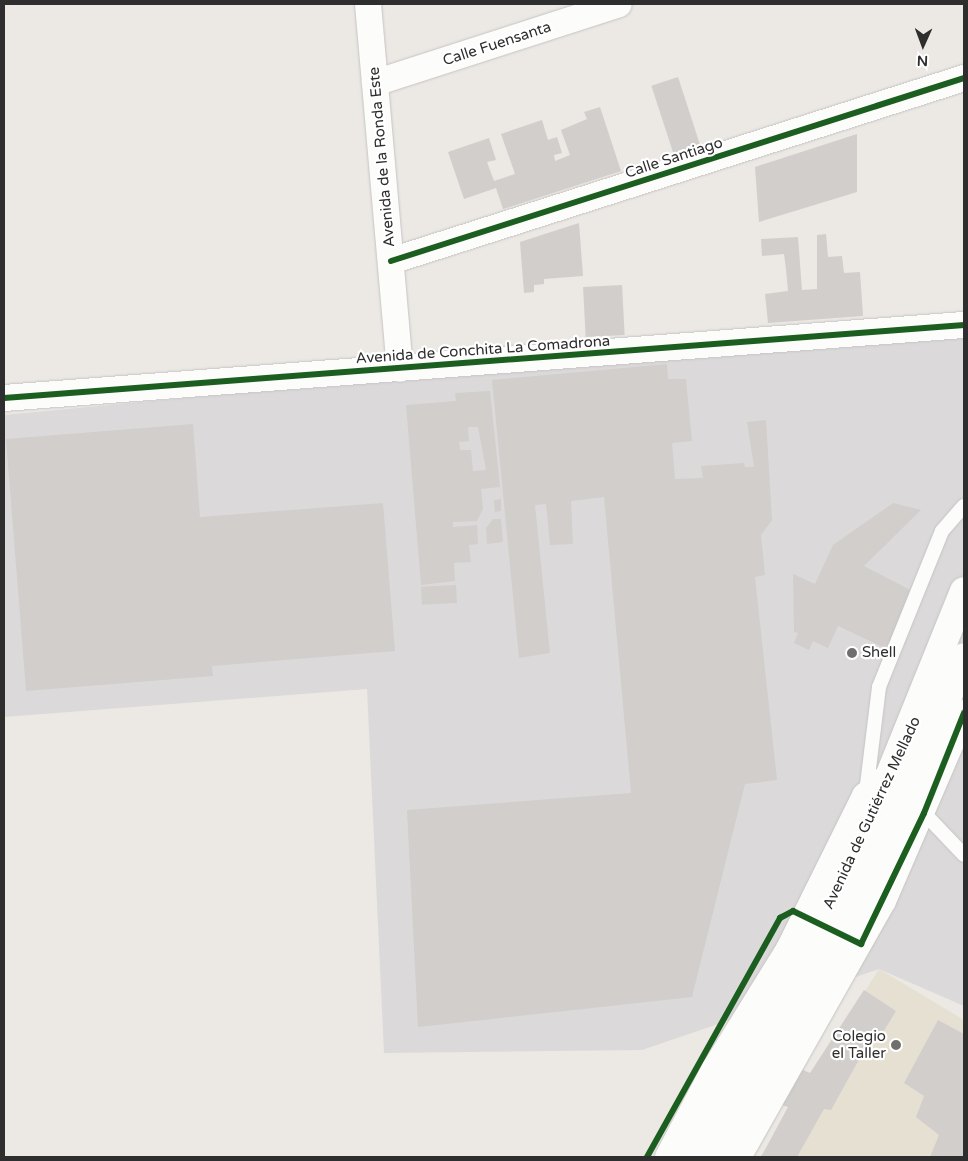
<!DOCTYPE html>
<meta charset="utf-8">
<style>
body{margin:0}
#map{position:relative;width:968px;height:1161px;overflow:hidden;background:#ece8e4;font-family:"Varela Round",sans-serif}
div>[style]{position:absolute}
[style*='--x']{left:calc(var(--x)*1px);top:calc(var(--y)*1px);width:calc(var(--w)*1px);rotate:calc(var(--a)*1deg)}
.industrial>*{inset:0;background:#dcd9db}
.education>*{inset:0;background:#e6e0d3}
.building>*{inset:0;background:#d1cecb;transform-origin:0 0}
.roads{filter:drop-shadow(0 0 1px #c5c4c5) drop-shadow(0 0 1px #c5c4c5)}
.service>*{height:14px;margin:-7px;padding:0 7px;transform-origin:7px;border-radius:7px;background:#fcfcfb}
.minor>*{height:26px;margin:-13px;padding:0 13px;transform-origin:13px;border-radius:13px;background:#fcfcfb}
.secondary>*{height:28px;margin:-14px;padding:0 14px;transform-origin:14px;border-radius:14px;background:#fcfcfb}
.cycleway>*{height:6px;margin:-3px;padding:0 3px;transform-origin:3px;border-radius:3px;background:#1b5e20}
.dots>*{width:14px;height:14px;translate:-50% -50%;box-sizing:border-box;border:2px solid #fff;border-radius:50%}
span{translate:-50% -50%;white-space:nowrap;text-align:center;line-height:1.15;-webkit-text-stroke:4.5px #fff;paint-order:stroke}
.street-label{font-size:15px;color:#2e2e2e}
.poi-label{font-size:15px;color:#2e2e2e}
.left{translate:0 -50%;text-align:left}
.right{translate:-100% -50%;text-align:right}
.frame{position:absolute;inset:0;border:5px solid #2e2e2e;pointer-events:none}
.north{position:absolute;left:898px;top:20px;width:50px;height:50px;-webkit-text-stroke:4px #fff;paint-order:stroke;rotate:182deg;font-size:14px;font-weight:700;line-height:20px;text-align:center;color:#2e2e2e}
.north::after{content:'';display:block;margin:auto;width:18px;height:22px;background:#2e2e2e;clip-path:polygon(50% 0,100% 100%,50% 72%,0 100%)}
</style>
<div id="map">
<div class="industrial">
<i style="clip-path:polygon(964px 333px,964px 1006px,879px 969px,642px 1050px,384px 1053px,367px 689px,4px 717px,4px 415px,473px 371px)"></i>
</div>
<div class="education">
<i style="clip-path:polygon(879px 969px,964px 1020px,964px 1157px,760px 1157px)"></i>
</div>
<div class="building">
<i style="left:678px;top:77px;width:73px;height:28px;rotate:72deg"></i>
<i style="clip-path:polygon(600px 107px,621px 171px,503px 209px,496px 188px,464px 199px,448px 152px,489px 138px,496px 160px,487px 162px,494px 181px,515px 174px,501px 134px,542px 120px,548px 140px,557px 137px,562px 153px,554px 155px,555px 161px,570px 155px,561px 130px,587px 119px,584px 112px)"></i>
<i style="clip-path:polygon(857px 134px,857px 192px,759px 222px,755px 167px)"></i>
<i style="clip-path:polygon(579px 223px,583px 276px,544px 279px,544px 284px,534px 285px,534px 292px,524px 293px,520px 242px)"></i>
<i style="clip-path:polygon(826px 234px,828px 257px,842px 256px,844px 273px,860px 272px,863px 316px,768px 323px,765px 294px,788px 291px,786px 269px,784px 254px,762px 256px,761px 239px,798px 237px,802px 290px,817px 289px,817px 235px)"></i>
<i style="left:622px;top:285px;width:50px;height:39px;rotate:87deg"></i>
<i style="clip-path:polygon(667px 364px,668px 379px,686px 379px,692px 441px,672px 443px,675px 479px,703px 478px,701px 466px,744px 463px,745px 467px,754px 467px,747px 422px,766px 420px,772px 520px,761px 535px,765px 575px,755px 577px,777px 780px,745px 784px,692px 997px,418px 1027px,407px 810px,631px 793px,604px 497px,571px 501px,573px 544px,550px 545px,546px 504px,535px 505px,550px 653px,519px 658px,492px 380px)"></i>
<i style="clip-path:polygon(evenodd,490px 391px,500px 487px,481px 489px,483px 509px,477px 521px,453px 522px,453px 527px,477px 525px,478px 544px,469px 545px,471px 562px,454px 563px,455px 581px,421px 585px,406px 405px,456px 401px,455px 393px,490px 391px,468px 427px,478px 427px,486px 470px,473px 471px,471px 450px,460px 450px,459px 442px,469px 441px,468px 427px)"></i>
<i style="clip-path:polygon(193px 424px,200px 517px,383px 503px,395px 651px,212px 666px,213px 676px,26px 691px,6px 439px)"></i>
<i style="clip-path:polygon(501px 499px,501px 511px,495px 512px,494px 500px)"></i>
<i style="clip-path:polygon(893px 503px,921px 510px,864px 566px,914px 592px,887px 649px,838px 626px,828px 648px,813px 641px,809px 650px,794px 643px,798px 633px,794px 632px,793px 574px,815px 584px,833px 545px)"></i>
<i style="clip-path:polygon(493px 519px,501px 519px,503px 542px,487px 544px,486px 528px)"></i>
<i style="left:456px;top:585px;width:18px;height:35px;rotate:87deg"></i>
<i style="clip-path:polygon(864px 990px,896px 1011px,882px 1034px,875px 1031px,831px 1110px,824px 1109px,797px 1157px,761px 1157px,788px 1107px,782px 1105px,801px 1069px,810px 1073px)"></i>
<i style="clip-path:polygon(938px 1020px,964px 1034px,964px 1157px,930px 1157px,939px 1135px,916px 1117px,924px 1096px,904px 1083px)"></i>
</div>
<div class="roads">
<div class="service">
<i style="--x:866;--y:793;--w:107;--a:-83"></i>
<i style="--x:879;--y:687;--w:168;--a:-68"></i>
<i style="--x:942;--y:531;--w:33;--a:-49"></i>
<i style="--x:924;--y:813;--w:58;--a:46.4"></i>
</div>
<div class="minor">
<i style="--x:368;--y:4;--w:366;--a:85"></i>
<i style="--x:375;--y:83;--w:256;--a:-17.9"></i>
<i style="--x:391;--y:261;--w:602;--a:-17.71"></i>
<i style="--x:4;--y:398;--w:963;--a:-4.35"></i>
<i style="--x:668;--y:1157;--w:98;--a:-62.1"></i>
<i style="--x:714;--y:1070;--w:142;--a:-58.2"></i>
<i style="--x:789;--y:949;--w:171;--a:-63.6"></i>
<i style="--x:865;--y:796;--w:38;--a:-40"></i>
<i style="--x:738;--y:1157;--w:294;--a:-60.5"></i>
<i style="--x:883;--y:901;--w:205;--a:-66.7"></i>
</div>
<div class="secondary">
<i style="--x:688;--y:1157;--w:197;--a:-59.8"></i>
<i style="--x:787;--y:987;--w:170;--a:-62.7"></i>
<i style="--x:865;--y:836;--w:264;--a:-68"></i>
<i style="--x:714;--y:1157;--w:183;--a:-59.5"></i>
<i style="--x:807;--y:999;--w:171;--a:-62.5"></i>
<i style="--x:886;--y:847;--w:205;--a:-67.7"></i>
</div>
</div>
<div class="cycleway">
<i style="--x:391;--y:261;--w:602;--a:-17.71"></i>
<i style="--x:4;--y:398;--w:963;--a:-4.35"></i>
<i style="--x:647;--y:1157;--w:274;--a:-60.9"></i>
<i style="--x:780;--y:918;--w:15;--a:-28"></i>
<i style="--x:793;--y:911;--w:76;--a:25.9"></i>
<i style="--x:861;--y:944;--w:145;--a:-64.3"></i>
<i style="--x:924;--y:813;--w:108;--a:-68.2"></i>
</div>
<div class="dots">
<i style="left:852px;top:653px;background:#706f6e"></i>
<i style="left:896px;top:1045px;background:#706f6e"></i>
</div>
<div class="street-label">
<span style="left:497px;top:44px;rotate:-18deg">Calle Fuensanta</span>
<span style="left:382px;top:157px;rotate:-95deg">Avenida de la Ronda Este</span>
<span style="left:674px;top:158px;rotate:-18deg">Calle Santiago</span>
<span style="left:483px;top:350px;rotate:-4deg">Avenida de Conchita La Comadrona</span>
<span style="left:872px;top:813px;rotate:-65deg">Avenida de Gutiérrez Mellado</span>
</div>
<div class="poi-label">
<span class="left" style="left:862px;top:653px">Shell</span>
<span class="right" style="left:886px;top:1045px">Colegio<br>el Taller</span>
</div>
<div class="frame"></div>
<div class="north">N</div>
</div>
